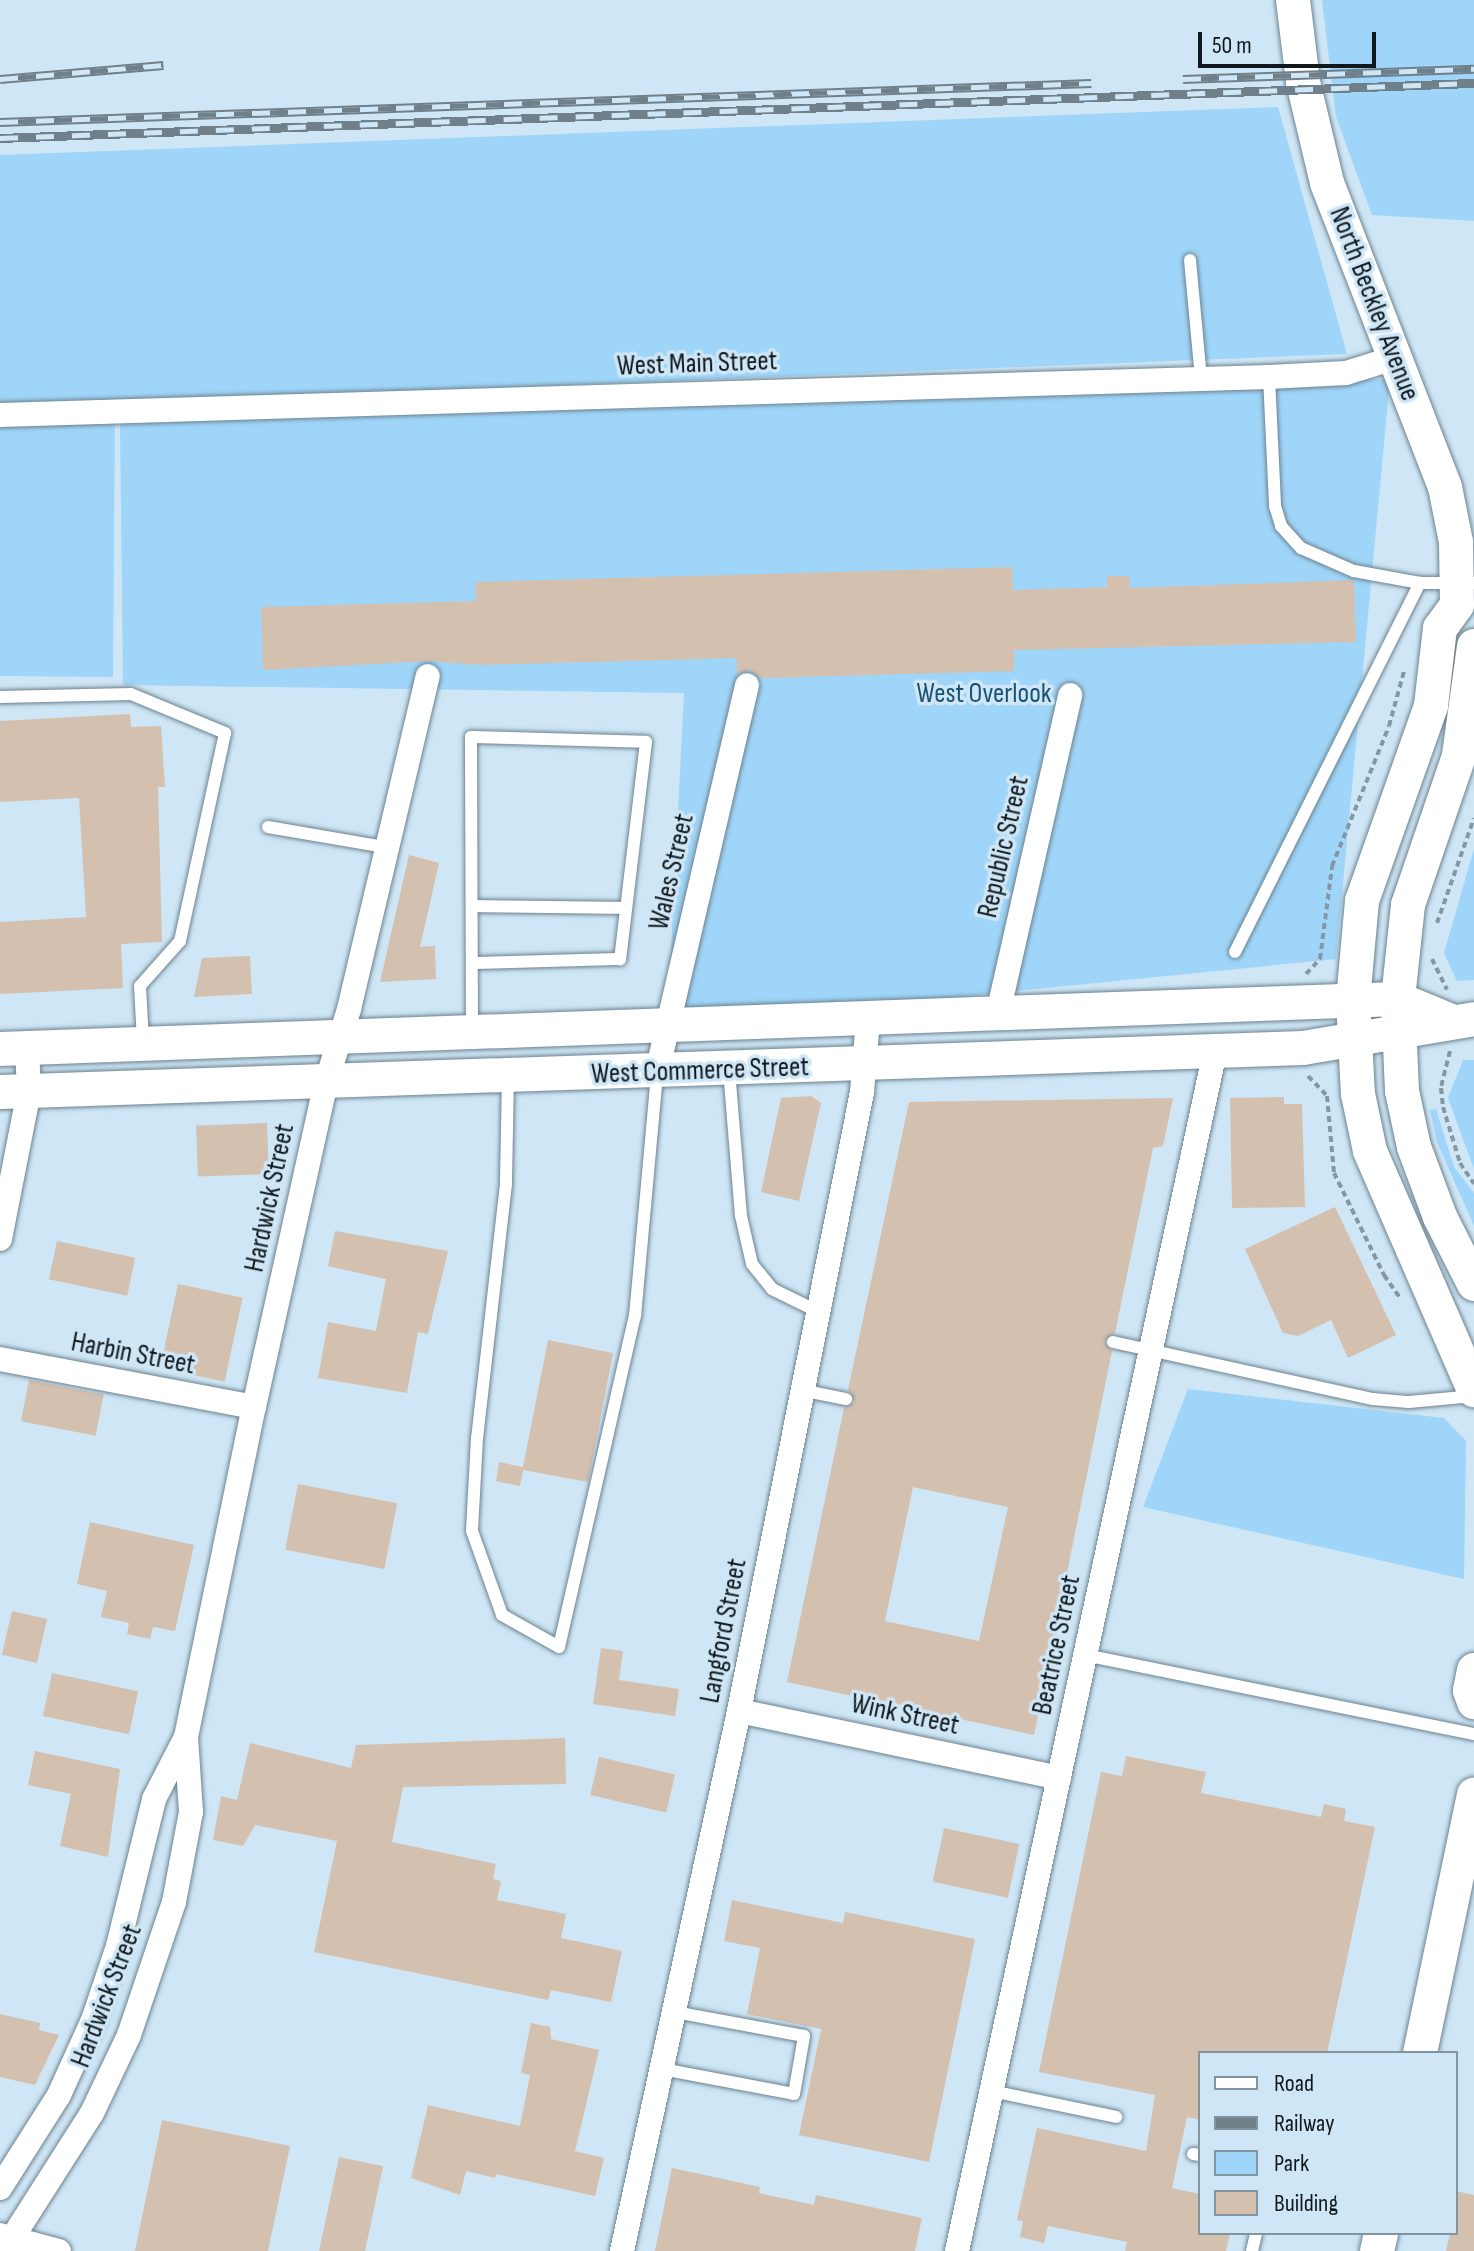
<!DOCTYPE html>
<style>
body{margin:0}
#map{position:relative;width:1474px;height:2251px;overflow:hidden;background:#cee6f5;font-family:"Sofia Sans Condensed",sans-serif}
div>[style]{position:absolute}
[style*='--x']{left:calc(var(--x)*1px);top:calc(var(--y)*1px);width:calc(var(--w)*1px);rotate:calc(var(--a)*1deg)}
.green>*{inset:0;background:#9fd5f8}
.building>*{inset:0;background:#d4c0af;transform-origin:0 0}
.path>*{height:4px;margin-top:-2px;transform-origin:0;background:repeating-linear-gradient(90deg,#8597a2 0 6px,transparent 0 10px)}
.roads{filter:drop-shadow(0 0 2px #6d8290) drop-shadow(0 0 2px #6d8290)}
.lane>*{height:12px;margin:-6px;padding:0 6px;transform-origin:6px;border-radius:6px;background:#fff}
.street>*{height:24px;margin:-12px;padding:0 12px;transform-origin:12px;border-radius:12px;background:#fff}
.secondary>*{height:34px;margin:-17px;padding:0 17px;transform-origin:17px;border-radius:17px;background:#fff}
.rail>*{height:9px;margin-top:-4.5px;transform-origin:0;background:repeating-linear-gradient(90deg,#cee6f5 0 18px,#70808a 0 36px);box-sizing:border-box;border-block:2px solid #70808a}
span{translate:-50% -50%;white-space:nowrap;text-align:center;line-height:1.15;-webkit-text-stroke:7px #cee6f5;paint-order:stroke}
.street-label{font-size:28px;color:#10181d}
.park-label{font-size:28px;color:#195373}
.legend{position:absolute;left:1198px;top:2051px;width:260px;height:184px;box-sizing:border-box;background:#cee6f5;border:2px solid #82949f;margin:0;padding:10px 14px;list-style:none;font-size:24px;color:#10181d}
.legend li{display:flex;align-items:center;gap:16px;height:40px}
.legend b{width:40px;border:2px solid #82949f}
.scale{position:absolute;left:1198px;top:32px;width:178px;height:36px;box-sizing:border-box;border:4px solid #10181d;border-top:0;padding-left:10px;font-size:24px;line-height:28px;white-space:nowrap;color:#10181d;-webkit-text-stroke:6px #cee6f5;paint-order:stroke}
</style>
<div id="map">
<div class="green">
<i style="clip-path:polygon(1322px 0,1474px 0,1474px 221px,1372px 215px,1336px 117px)"></i>
<i style="clip-path:polygon(1278px 107px,1347px 354px,115px 403px,113px 677px,0 676px,0 155px)"></i>
<i style="clip-path:polygon(1390px 379px,1336px 959px,667px 1026px,684px 693px,123px 685px,120px 423px)"></i>
<i style="clip-path:polygon(1474px 849px,1474px 980px,1457px 981px,1444px 953px)"></i>
<i style="clip-path:polygon(1463px 1060px,1474px 1060px,1474px 1169px,1448px 1098px)"></i>
<i style="clip-path:polygon(1436px 1109px,1454px 1167px,1474px 1193px,1474px 1226px,1437px 1142px,1430px 1110px)"></i>
<i style="clip-path:polygon(1188px 1389px,1444px 1418px,1466px 1441px,1464px 1579px,1143px 1507px)"></i>
</div>
<div class="building">
<i style="clip-path:polygon(1012px 567px,1013px 590px,1107px 587px,1107px 576px,1129px 576px,1130px 588px,1354px 580px,1356px 642px,1014px 650px,1014px 671px,760px 678px,750px 670px,737px 674px,737px 658px,478px 665px,431px 661px,263px 670px,261px 607px,476px 601px,475px 582px)"></i>
<i style="clip-path:polygon(130px 714px,131px 727px,161px 726px,165px 787px,158px 787px,162px 942px,121px 944px,123px 988px,0 994px,0 922px,86px 917px,79px 798px,0 802px,0 721px)"></i>
<i style="clip-path:polygon(409px 855px,439px 863px,420px 947px,435px 946px,436px 979px,380px 982px)"></i>
<i style="clip-path:polygon(250px 956px,252px 994px,194px 997px,202px 958px)"></i>
<i style="clip-path:polygon(811px 1096px,821px 1103px,799px 1201px,761px 1192px,781px 1098px)"></i>
<i style="clip-path:polygon(1284px 1097px,1284px 1104px,1302px 1104px,1305px 1207px,1232px 1208px,1230px 1098px)"></i>
<i style="clip-path:polygon(evenodd,1173px 1098px,1163px 1146px,1153px 1148px,1115px 1333px,1104px 1341px,1112px 1351px,1034px 1735px,787px 1682px,844px 1408px,855px 1402px,848px 1390px,909px 1102px,1173px 1098px,913px 1487px,1008px 1507px,979px 1641px,885px 1621px,913px 1487px)"></i>
<i style="left:267px;top:1123px;width:51px;height:71px;rotate:88deg"></i>
<i style="clip-path:polygon(1335px 1207px,1396px 1335px,1348px 1358px,1331px 1320px,1298px 1336px,1283px 1333px,1245px 1249px)"></i>
<i style="clip-path:polygon(335px 1231px,448px 1251px,428px 1334px,418px 1332px,407px 1393px,318px 1378px,328px 1322px,376px 1331px,386px 1279px,328px 1266px)"></i>
<i style="left:57px;top:1241px;width:80px;height:39px;rotate:12deg"></i>
<i style="left:178px;top:1284px;width:66px;height:86px;rotate:12deg"></i>
<i style="clip-path:polygon(548px 1340px,613px 1353px,588px 1482px,523px 1470px,520px 1486px,496px 1481px,499px 1462px,523px 1467px)"></i>
<i style="left:29px;top:1380px;width:76px;height:42px;rotate:11deg"></i>
<i style="left:298px;top:1484px;width:101px;height:67px;rotate:11deg"></i>
<i style="clip-path:polygon(90px 1522px,194px 1545px,175px 1631px,153px 1627px,150px 1639px,127px 1634px,129px 1623px,101px 1617px,107px 1591px,77px 1584px)"></i>
<i style="left:12px;top:1611px;width:36px;height:45px;rotate:13deg"></i>
<i style="clip-path:polygon(601px 1648px,623px 1651px,619px 1680px,679px 1689px,675px 1716px,593px 1704px)"></i>
<i style="left:52px;top:1673px;width:88px;height:44px;rotate:12deg"></i>
<i style="clip-path:polygon(565px 1738px,566px 1784px,403px 1787px,392px 1842px,496px 1864px,493px 1879px,501px 1881px,497px 1900px,566px 1914px,561px 1938px,622px 1951px,611px 2002px,551px 1990px,548px 2000px,314px 1952px,337px 1841px,255px 1825px,243px 1846px,213px 1840px,221px 1796px,237px 1800px,250px 1743px,351px 1768px,356px 1745px)"></i>
<i style="clip-path:polygon(35px 1751px,120px 1769px,108px 1857px,60px 1846px,71px 1794px,28px 1785px)"></i>
<i style="clip-path:polygon(1126px 1756px,1206px 1772px,1201px 1793px,1321px 1817px,1324px 1804px,1346px 1809px,1344px 1821px,1375px 1827px,1327px 2053px,1200px 2053px,1200px 2120px,1187px 2117px,1172px 2188px,1200px 2194px,1200px 2233px,1230px 2233px,1226px 2251px,1125px 2251px,1127px 2242px,1048px 2226px,1044px 2243px,1020px 2237px,1023px 2221px,1017px 2220px,1037px 2128px,1146px 2151px,1155px 2095px,1039px 2072px,1101px 1772px,1122px 1776px)"></i>
<i style="left:599px;top:1757px;width:78px;height:39px;rotate:13deg"></i>
<i style="left:944px;top:1828px;width:77px;height:55px;rotate:12deg"></i>
<i style="clip-path:polygon(732px 1900px,843px 1923px,845px 1912px,975px 1939px,929px 2162px,799px 2135px,821px 2029px,747px 2014px,760px 1948px,724px 1941px)"></i>
<i style="clip-path:polygon(0 2014px,40px 2023px,39px 2030px,59px 2035px,35px 2085px,0 2077px)"></i>
<i style="clip-path:polygon(531px 2023px,550px 2027px,551px 2039px,599px 2050px,575px 2151px,604px 2158px,595px 2196px,496px 2174px,495px 2178px,466px 2171px,460px 2195px,411px 2178px,428px 2105px,520px 2126px,530px 2075px,521px 2073px)"></i>
<i style="clip-path:polygon(162px 2120px,290px 2146px,268px 2251px,135px 2251px)"></i>
<i style="left:339px;top:2157px;width:45px;height:96px;rotate:12deg"></i>
<i style="clip-path:polygon(672px 2168px,760px 2187px,759px 2193px,814px 2205px,816px 2195px,922px 2218px,915px 2251px,655px 2251px)"></i>
<i style="clip-path:polygon(1456px 2191px,1474px 2195px,1474px 2251px,1446px 2251px,1450px 2233px,1456px 2233px)"></i>
</div>
<div class="path">
<i style="--x:1437;--y:923;--w:111;--a:-70.6"></i>
<i style="--x:1432;--y:959;--w:34;--a:64"></i>
<i style="--x:1306;--y:974;--w:21;--a:-47"></i>
<i style="--x:1320;--y:959;--w:94;--a:-82.6"></i>
<i style="--x:1332;--y:866;--w:151;--a:-67.8"></i>
<i style="--x:1389;--y:726;--w:57;--a:-74.7"></i>
<i style="--x:1450;--y:1051;--w:38;--a:104"></i>
<i style="--x:1441;--y:1088;--w:19;--a:84"></i>
<i style="--x:1443;--y:1107;--w:59;--a:73.1"></i>
<i style="--x:1460;--y:1163;--w:25;--a:56"></i>
<i style="--x:1308;--y:1076;--w:28;--a:46"></i>
<i style="--x:1327;--y:1096;--w:77;--a:84.8"></i>
<i style="--x:1334;--y:1173;--w:114;--a:63.9"></i>
<i style="--x:1384;--y:1275;--w:28;--a:55"></i>
</div>
<div class="roads">
<div class="lane">
<i style="--x:1190;--y:260;--w:120;--a:84.7"></i>
<i style="--x:1269;--y:377;--w:129;--a:87.3"></i>
<i style="--x:1275;--y:506;--w:21;--a:73"></i>
<i style="--x:1281;--y:526;--w:30;--a:48"></i>
<i style="--x:1301;--y:548;--w:58;--a:23.5"></i>
<i style="--x:1354;--y:571;--w:67;--a:10.3"></i>
<i style="--x:1420;--y:583;--w:54;--a:0"></i>
<i style="--x:0;--y:697;--w:131;--a:-1.3"></i>
<i style="--x:131;--y:694;--w:102;--a:22.5"></i>
<i style="--x:225;--y:733;--w:213;--a:102.2"></i>
<i style="--x:180;--y:941;--w:60;--a:131.6"></i>
<i style="--x:140;--y:986;--w:56;--a:86.9"></i>
<i style="--x:268;--y:827;--w:119;--a:9.7"></i>
<i style="--x:472;--y:906;--w:154;--a:0.7"></i>
<i style="--x:1235;--y:952;--w:413;--a:-63.4"></i>
<i style="--x:472;--y:1031;--w:294;--a:-90.2"></i>
<i style="--x:471;--y:737;--w:175;--a:1.6"></i>
<i style="--x:646;--y:742;--w:219;--a:96.8"></i>
<i style="--x:620;--y:959;--w:147;--a:178.4"></i>
<i style="--x:729;--y:1070;--w:146;--a:85.3"></i>
<i style="--x:741;--y:1216;--w:49;--a:77.1"></i>
<i style="--x:752;--y:1264;--w:32;--a:51"></i>
<i style="--x:772;--y:1289;--w:50;--a:26.1"></i>
<i style="--x:508;--y:1076;--w:108;--a:91.1"></i>
<i style="--x:506;--y:1184;--w:256;--a:96.5"></i>
<i style="--x:477;--y:1438;--w:93;--a:93.1"></i>
<i style="--x:472;--y:1531;--w:89;--a:70.3"></i>
<i style="--x:502;--y:1615;--w:65;--a:29.3"></i>
<i style="--x:559;--y:1647;--w:340;--a:-77.1"></i>
<i style="--x:635;--y:1316;--w:245;--a:-84.8"></i>
<i style="--x:1113;--y:1342;--w:266;--a:12.4"></i>
<i style="--x:1373;--y:1399;--w:36;--a:5"></i>
<i style="--x:1409;--y:1402;--w:65;--a:-5.3"></i>
<i style="--x:801;--y:1390;--w:46;--a:11.3"></i>
<i style="--x:1085;--y:1655;--w:397;--a:11.5"></i>
<i style="--x:662;--y:2069;--w:134;--a:10.7"></i>
<i style="--x:794;--y:2094;--w:59;--a:-80.2"></i>
<i style="--x:804;--y:2036;--w:132;--a:-169.5"></i>
<i style="--x:992;--y:2091;--w:127;--a:11.8"></i>
<i style="--x:1193;--y:2154;--w:7;--a:8"></i>
<i style="--x:1252;--y:2251;--w:18;--a:-77"></i>
</div>
<div class="street">
<i style="--x:0;--y:415;--w:1270;--a:-1.72"></i>
<i style="--x:1269;--y:377;--w:77;--a:-3"></i>
<i style="--x:1346;--y:373;--w:50;--a:-17.4"></i>
<i style="--x:998;--y:1013;--w:326;--a:-77.2"></i>
<i style="--x:657;--y:1072;--w:397;--a:-76.9"></i>
<i style="--x:0;--y:1239;--w:151;--a:-78.9"></i>
<i style="--x:29;--y:1091;--w:42;--a:-92.7"></i>
<i style="--x:0;--y:1359;--w:258;--a:10.7"></i>
<i style="--x:739;--y:1711;--w:327;--a:11.8"></i>
<i style="--x:0;--y:2188;--w:110;--a:-57.6"></i>
<i style="--x:59;--y:2095;--w:82;--a:-65.6"></i>
<i style="--x:93;--y:2020;--w:78;--a:-71.3"></i>
<i style="--x:118;--y:1946;--w:151;--a:-76.2"></i>
<i style="--x:154;--y:1799;--w:68;--a:-62.7"></i>
<i style="--x:0;--y:2235;--w:61;--a:15.2"></i>
<i style="--x:4;--y:2251;--w:164;--a:-57.5"></i>
<i style="--x:92;--y:2113;--w:86;--a:-64.6"></i>
<i style="--x:129;--y:2035;--w:140;--a:-71.3"></i>
<i style="--x:174;--y:1902;--w:92;--a:-79.3"></i>
<i style="--x:191;--y:1812;--w:75;--a:-93.8"></i>
<i style="--x:186;--y:1737;--w:337;--a:-78.4"></i>
<i style="--x:254;--y:1407;--w:332;--a:-77.5"></i>
<i style="--x:326;--y:1083;--w:77;--a:-72.7"></i>
<i style="--x:349;--y:1009;--w:342;--a:-76.7"></i>
<i style="--x:622;--y:2251;--w:553;--a:-77.77"></i>
<i style="--x:739;--y:1711;--w:631;--a:-78.76"></i>
<i style="--x:862;--y:1092;--w:73;--a:-85.3"></i>
<i style="--x:957;--y:2251;--w:1226;--a:-77.86"></i>
</div>
<div class="secondary">
<i style="--x:1293;--y:0;--w:83;--a:83"></i>
<i style="--x:1303;--y:82;--w:104;--a:76.6"></i>
<i style="--x:1327;--y:183;--w:326;--a:68.8"></i>
<i style="--x:1445;--y:487;--w:56;--a:78.7"></i>
<i style="--x:1456;--y:542;--w:63;--a:89.1"></i>
<i style="--x:1457;--y:605;--w:29;--a:126"></i>
<i style="--x:1440;--y:628;--w:79;--a:96.6"></i>
<i style="--x:1431;--y:706;--w:207;--a:109.5"></i>
<i style="--x:1362;--y:901;--w:99;--a:95.2"></i>
<i style="--x:1353;--y:1000;--w:94;--a:87"></i>
<i style="--x:1358;--y:1094;--w:58;--a:78.1"></i>
<i style="--x:1370;--y:1151;--w:261;--a:66.5"></i>
<i style="--x:1474;--y:646;--w:111;--a:97.8"></i>
<i style="--x:1459;--y:756;--w:157;--a:108.9"></i>
<i style="--x:1408;--y:905;--w:95;--a:96.1"></i>
<i style="--x:1398;--y:999;--w:92;--a:87.5"></i>
<i style="--x:1402;--y:1091;--w:57;--a:77.9"></i>
<i style="--x:1414;--y:1147;--w:75;--a:69.6"></i>
<i style="--x:1440;--y:1217;--w:75;--a:63.1"></i>
<i style="--x:0;--y:1049;--w:1399;--a:-2.05"></i>
<i style="--x:1398;--y:999;--w:55;--a:22.4"></i>
<i style="--x:0;--y:1092;--w:1304;--a:-1.93"></i>
<i style="--x:1303;--y:1048;--w:173;--a:-9.6"></i>
<i style="--x:1474;--y:1670;--w:21;--a:101"></i>
<i style="--x:1470;--y:1691;--w:12;--a:70"></i>
<i style="--x:1420;--y:2053;--w:264;--a:-78.2"></i>
<i style="--x:1377;--y:2251;--w:18;--a:-77"></i>
</div>
</div>
<div class="rail">
<i style="--x:0;--y:79;--w:164;--a:-4.9"></i>
<i style="--x:1183;--y:79;--w:291;--a:-2"></i>
<i style="--x:0;--y:122;--w:1092;--a:-2.05"></i>
<i style="--x:0;--y:138;--w:1475;--a:-2.14"></i>
</div>
<div class="street-label">
<span style="left:1374px;top:304px;rotate:69deg">North Beckley Avenue</span>
<span style="left:697px;top:364px;rotate:-2deg">West Main Street</span>
<span style="left:1004px;top:847px;rotate:-77deg">Republic Street</span>
<span style="left:672px;top:872px;rotate:-77deg">Wales Street</span>
<span style="left:700px;top:1071px;rotate:-2deg">West Commerce Street</span>
<span style="left:270px;top:1198px;rotate:-78deg">Hardwick Street</span>
<span style="left:133px;top:1354px;rotate:11deg">Harbin Street</span>
<span style="left:724px;top:1631px;rotate:-79deg">Langford Street</span>
<span style="left:1057px;top:1645px;rotate:-78deg">Beatrice Street</span>
<span style="left:905px;top:1715px;rotate:12deg">Wink Street</span>
<span style="left:107px;top:1996px;rotate:-69deg">Hardwick Street</span>
</div>
<div class="park-label">
<span style="left:984px;top:694px">West Overlook</span>
</div>
<ul class="legend">
<li><b style="height:10px;background:#fff"></b>Road</li>
<li><b style="height:10px;background:#70808a"></b>Railway</li>
<li><b style="height:22px;background:#9fd5f8"></b>Park</li>
<li><b style="height:22px;background:#d4c0af"></b>Building</li>
</ul>
<div class="scale">50 m</div>
</div>
